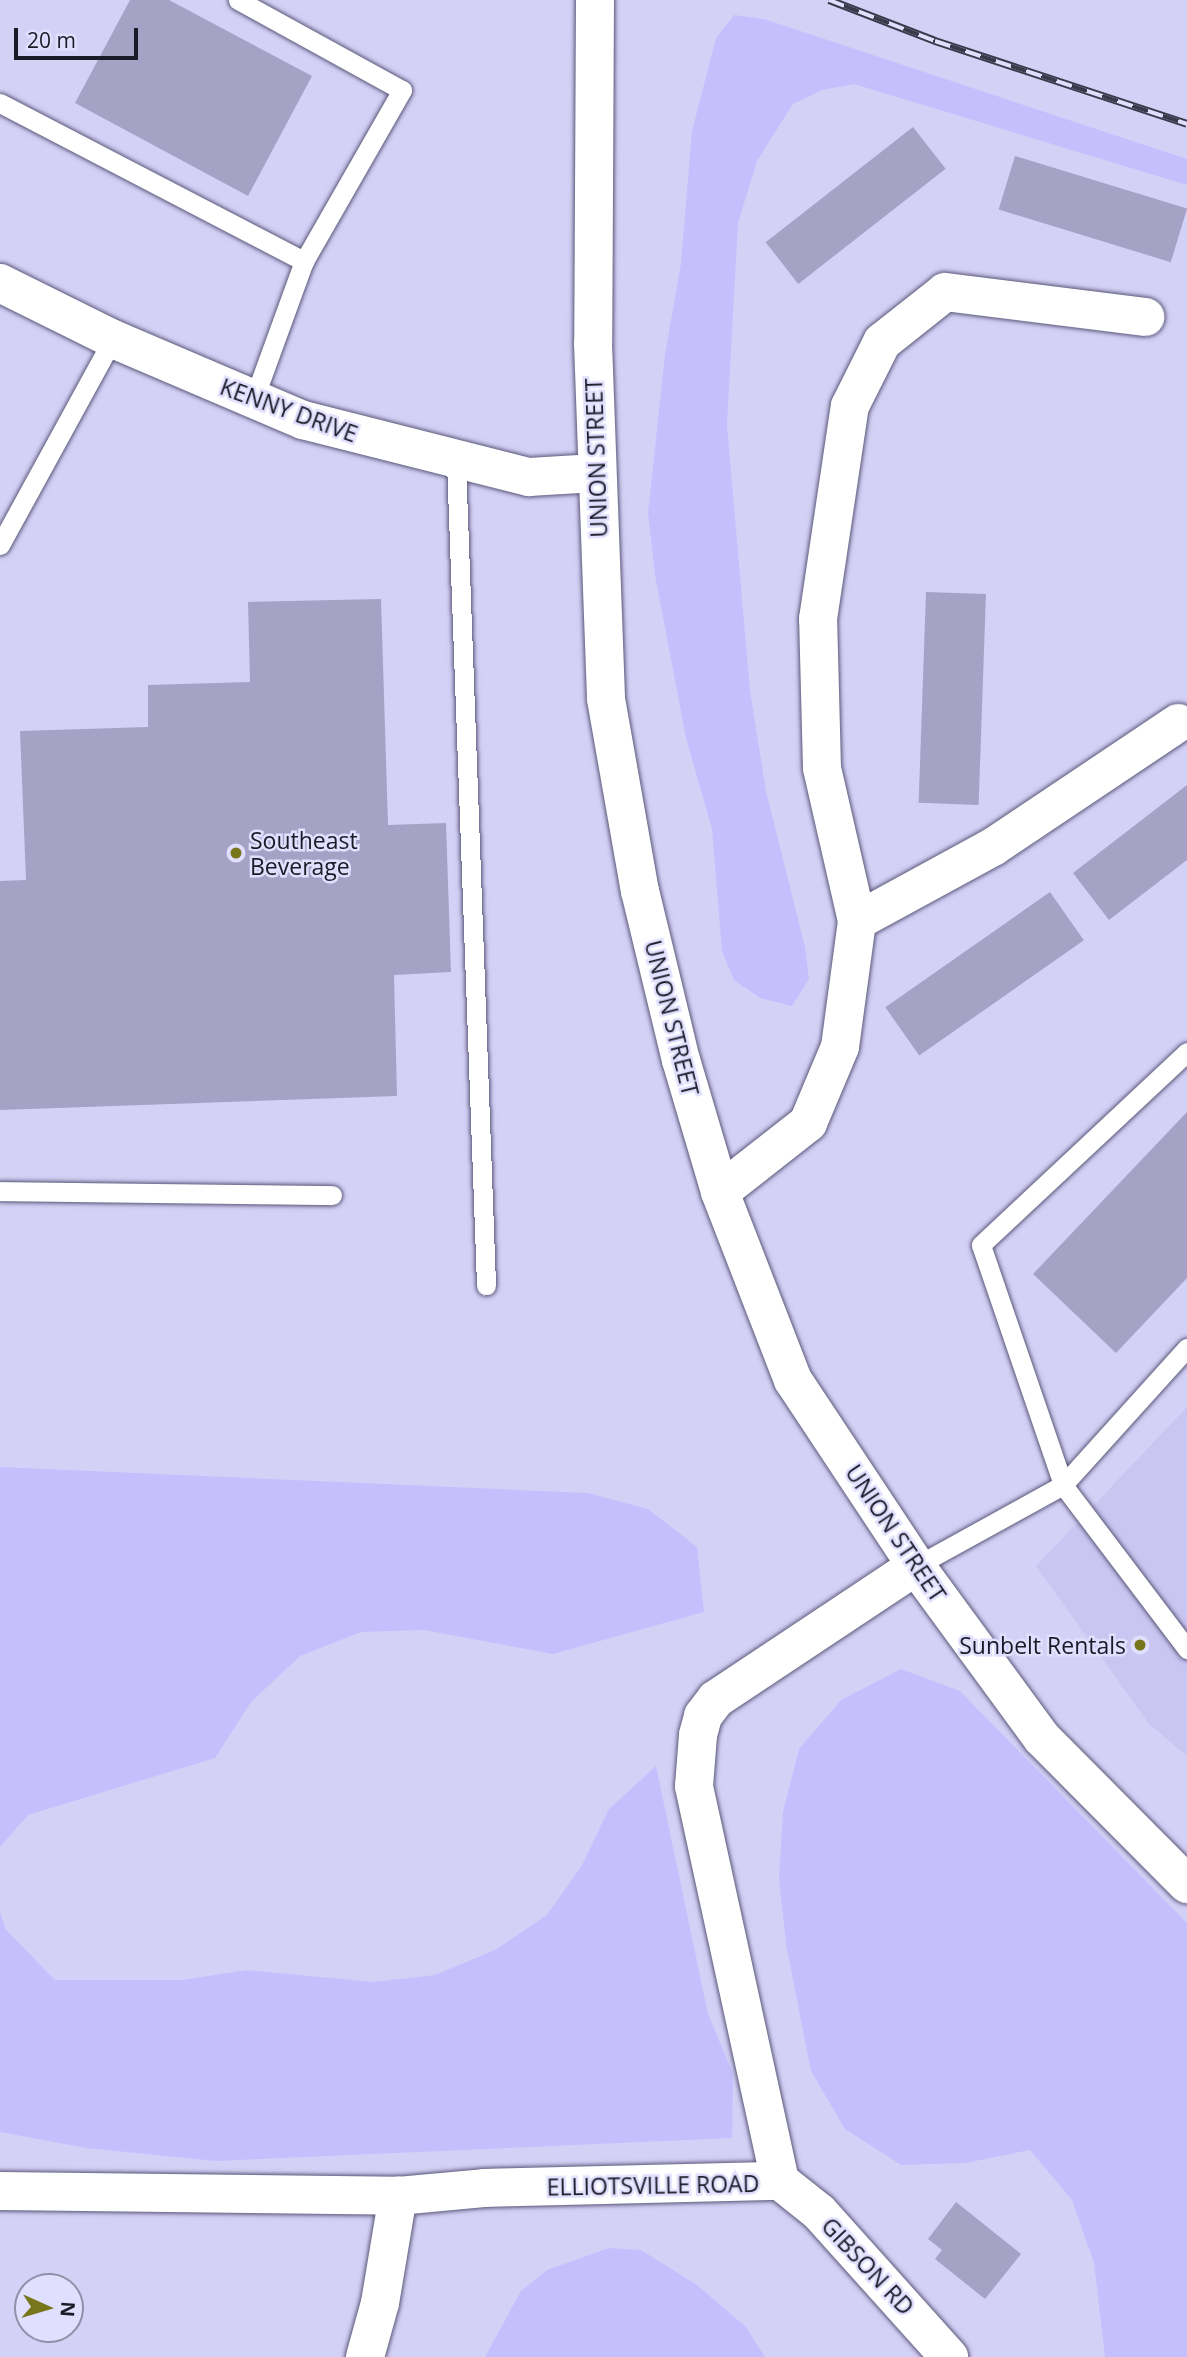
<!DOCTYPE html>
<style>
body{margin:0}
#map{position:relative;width:1187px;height:2357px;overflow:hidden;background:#d4d1f7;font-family:"Open Sans",sans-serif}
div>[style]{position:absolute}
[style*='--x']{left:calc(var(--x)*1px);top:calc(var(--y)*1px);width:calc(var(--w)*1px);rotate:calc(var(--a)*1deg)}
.built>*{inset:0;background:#cac6f2}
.green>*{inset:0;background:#c5c0fd}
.building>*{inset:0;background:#a5a2c6;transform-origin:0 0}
.roads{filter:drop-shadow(0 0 2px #5b5879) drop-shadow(0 0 2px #5b5879)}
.service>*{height:19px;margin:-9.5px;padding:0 9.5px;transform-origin:9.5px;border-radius:9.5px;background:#fff}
.minor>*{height:38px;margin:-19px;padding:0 19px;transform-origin:19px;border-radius:19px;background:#fff}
.tertiary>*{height:38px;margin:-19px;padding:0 19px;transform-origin:19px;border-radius:19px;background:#fff}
.secondary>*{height:38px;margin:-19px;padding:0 19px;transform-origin:19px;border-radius:19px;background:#fff}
.rail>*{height:8px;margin-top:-4px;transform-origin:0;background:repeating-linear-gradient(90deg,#e1dffe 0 16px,#3b3a4c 0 32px);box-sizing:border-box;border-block:2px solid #3b3a4c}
.dots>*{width:19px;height:19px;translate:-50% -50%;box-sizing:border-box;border:4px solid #e1dffe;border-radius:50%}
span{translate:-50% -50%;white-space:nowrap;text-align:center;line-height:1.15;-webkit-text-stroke:5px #e1dffe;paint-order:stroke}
.street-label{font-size:23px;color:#1b1a27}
.poi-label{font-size:23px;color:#1b1a27}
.left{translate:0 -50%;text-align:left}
.right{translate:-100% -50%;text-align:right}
.north{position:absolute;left:14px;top:2273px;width:70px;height:70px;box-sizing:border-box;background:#e1dffe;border:2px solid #9290a8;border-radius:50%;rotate:94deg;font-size:19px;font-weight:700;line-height:28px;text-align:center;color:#1b1a27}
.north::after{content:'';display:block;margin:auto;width:24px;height:32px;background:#77761b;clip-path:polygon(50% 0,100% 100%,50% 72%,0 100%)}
.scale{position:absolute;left:14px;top:28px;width:124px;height:32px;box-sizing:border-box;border:4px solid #1b1a27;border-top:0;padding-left:9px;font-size:21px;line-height:24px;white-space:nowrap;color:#1b1a27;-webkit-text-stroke:5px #e1dffe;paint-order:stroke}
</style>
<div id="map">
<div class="built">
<i style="clip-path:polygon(1187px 1407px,1187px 1756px,1149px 1724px,1036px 1566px)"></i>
</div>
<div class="green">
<i style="clip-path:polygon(734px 15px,764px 19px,1187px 159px,1187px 185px,854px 84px,822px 90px,793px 104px,757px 161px,738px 223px,727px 425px,750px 691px,766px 791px,805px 947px,809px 979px,792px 1006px,760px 998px,734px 980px,722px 951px,712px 829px,686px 738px,655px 575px,648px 513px,665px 355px,681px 263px,692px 131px,716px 38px)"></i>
<i style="clip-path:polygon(0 1467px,588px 1493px,648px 1509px,697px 1547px,704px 1612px,553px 1654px,424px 1630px,361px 1632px,300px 1656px,251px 1702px,215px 1758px,28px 1815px,0 1847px)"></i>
<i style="clip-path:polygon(901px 1669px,960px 1691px,1187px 1923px,1187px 2357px,1105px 2357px,1094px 2263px,1072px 2200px,1030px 2150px,965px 2163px,901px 2165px,845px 2129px,811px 2071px,786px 1944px,779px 1879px,783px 1812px,799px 1749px,841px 1700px)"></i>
<i style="clip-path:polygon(656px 1766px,708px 2014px,733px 2074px,732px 2138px,216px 2161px,86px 2148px,0 2132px,0 1912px,6px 1930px,55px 1980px,182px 1980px,247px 1970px,373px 1982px,435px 1975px,495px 1950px,547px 1915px,582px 1865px,609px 1809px)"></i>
<i style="clip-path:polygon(609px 2248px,641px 2250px,697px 2285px,746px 2327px,765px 2357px,485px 2357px,521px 2291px,547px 2270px)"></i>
</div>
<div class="building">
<i style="clip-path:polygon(130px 0,169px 0,312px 76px,248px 196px,75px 103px)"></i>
<i style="left:913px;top:127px;width:53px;height:187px;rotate:52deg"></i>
<i style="left:1015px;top:156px;width:180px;height:56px;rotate:17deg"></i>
<i style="left:926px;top:592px;width:60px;height:211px;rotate:2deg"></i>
<i style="clip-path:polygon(381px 599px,388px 825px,446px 823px,451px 972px,394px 975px,397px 1096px,0 1110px,0 881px,26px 880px,20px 731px,148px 727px,148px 685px,250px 682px,248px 602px)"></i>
<i style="clip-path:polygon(1187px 785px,1187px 860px,1109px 920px,1073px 873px)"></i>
<i style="left:1050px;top:892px;width:59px;height:201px;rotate:55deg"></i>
<i style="clip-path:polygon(1187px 1112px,1187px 1278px,1116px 1353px,1033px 1274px)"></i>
<i style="clip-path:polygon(956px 2202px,1021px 2254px,985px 2299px,935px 2259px,942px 2250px,928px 2239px)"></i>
</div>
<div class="roads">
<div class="service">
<i style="--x:238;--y:0;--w:187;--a:28.8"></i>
<i style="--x:402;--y:90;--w:197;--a:119.8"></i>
<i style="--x:304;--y:261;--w:149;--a:110"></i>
<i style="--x:0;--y:103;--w:343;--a:27.5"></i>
<i style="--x:456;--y:462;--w:824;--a:87.91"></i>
<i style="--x:0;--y:545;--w:235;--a:-61.3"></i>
<i style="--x:1187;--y:1052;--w:282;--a:136.9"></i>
<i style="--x:981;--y:1245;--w:254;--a:71.1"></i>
<i style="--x:1063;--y:1485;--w:185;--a:-47.9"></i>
<i style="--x:0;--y:1191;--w:332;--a:0.7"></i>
<i style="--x:916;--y:1566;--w:168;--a:-28.9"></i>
<i style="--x:1063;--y:1485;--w:206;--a:52.9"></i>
</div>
<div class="minor">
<i style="--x:0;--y:283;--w:126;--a:26.4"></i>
<i style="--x:113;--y:339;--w:207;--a:23.1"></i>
<i style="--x:303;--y:420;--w:233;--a:14.2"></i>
<i style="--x:529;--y:477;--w:67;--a:-3.4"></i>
<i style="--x:857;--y:921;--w:155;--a:-28.6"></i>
<i style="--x:993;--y:847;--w:223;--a:-33.8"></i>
<i style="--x:720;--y:1192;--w:112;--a:-38.1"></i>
<i style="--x:808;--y:1123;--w:82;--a:-67.2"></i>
<i style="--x:840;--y:1047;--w:127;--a:-82.3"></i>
<i style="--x:857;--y:921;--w:157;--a:-102.9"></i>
<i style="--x:822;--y:768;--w:149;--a:-91.5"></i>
<i style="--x:818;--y:619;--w:215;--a:-81.5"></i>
<i style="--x:850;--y:406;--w:72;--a:-63.4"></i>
<i style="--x:882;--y:342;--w:80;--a:-38.4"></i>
<i style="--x:945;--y:292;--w:202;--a:7.1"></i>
<i style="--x:780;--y:2181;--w:50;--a:38.5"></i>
<i style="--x:819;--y:2212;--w:195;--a:48.1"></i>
<i style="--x:365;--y:2357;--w:56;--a:-74.5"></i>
<i style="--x:380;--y:2303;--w:109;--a:-80.5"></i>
</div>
<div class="tertiary">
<i style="--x:0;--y:2191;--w:398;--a:0.7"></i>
<i style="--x:398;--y:2196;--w:86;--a:-5.3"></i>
<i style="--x:484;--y:2188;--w:296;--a:-1.4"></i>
<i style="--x:780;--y:2181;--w:404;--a:-102.3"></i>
<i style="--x:694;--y:1786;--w:51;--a:-85.5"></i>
<i style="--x:698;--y:1735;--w:20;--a:-75"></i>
<i style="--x:703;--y:1716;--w:21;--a:-53"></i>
<i style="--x:716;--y:1699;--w:240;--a:-33.6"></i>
</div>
<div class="secondary">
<i style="--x:595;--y:0;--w:343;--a:90.3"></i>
<i style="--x:593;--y:343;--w:356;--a:87.9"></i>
<i style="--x:606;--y:699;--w:195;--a:80"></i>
<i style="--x:640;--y:891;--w:174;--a:76.4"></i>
<i style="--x:681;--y:1060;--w:138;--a:73.5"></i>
<i style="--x:720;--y:1192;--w:202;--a:68.8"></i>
<i style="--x:793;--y:1380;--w:223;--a:56.5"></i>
<i style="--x:916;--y:1566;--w:213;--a:53.8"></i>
<i style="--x:1042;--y:1738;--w:206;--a:45.2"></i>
</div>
</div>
<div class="rail">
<i style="--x:829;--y:0;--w:114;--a:21.1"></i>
<i style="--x:935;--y:41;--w:265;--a:18.2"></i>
</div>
<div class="dots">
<i style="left:236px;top:853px;background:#77761b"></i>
<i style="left:1140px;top:1645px;background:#77761b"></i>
</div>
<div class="street-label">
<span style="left:289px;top:410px;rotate:20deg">KENNY DRIVE</span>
<span style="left:596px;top:458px;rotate:-92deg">UNION STREET</span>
<span style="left:672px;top:1018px;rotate:76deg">UNION STREET</span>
<span style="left:896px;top:1533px;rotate:56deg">UNION STREET</span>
<span style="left:653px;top:2185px;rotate:-1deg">ELLIOTSVILLE ROAD</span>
<span style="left:868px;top:2266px;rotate:47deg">GIBSON RD</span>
</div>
<div class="poi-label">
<span class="left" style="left:250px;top:853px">Southeast<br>Beverage</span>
<span class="right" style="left:1126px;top:1645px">Sunbelt Rentals</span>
</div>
<div class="north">N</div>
<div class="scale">20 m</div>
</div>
